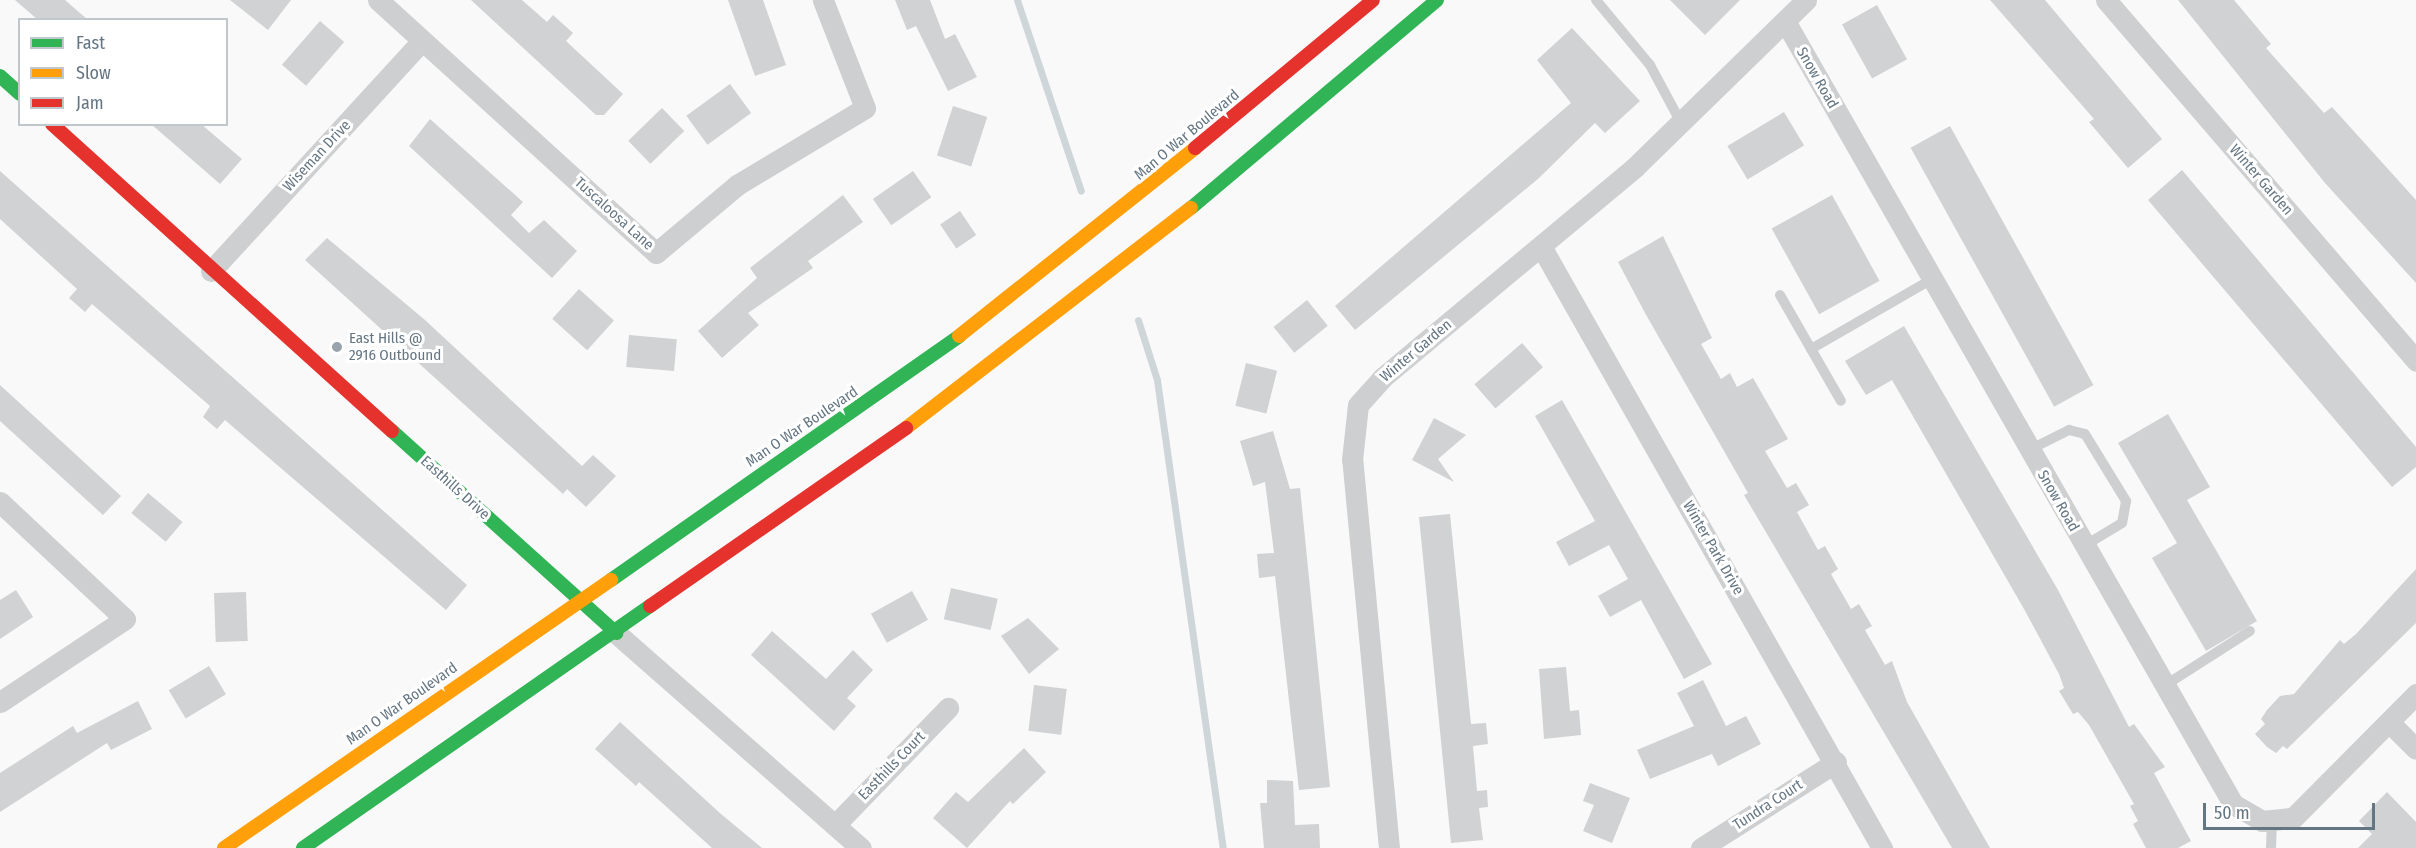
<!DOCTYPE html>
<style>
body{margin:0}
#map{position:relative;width:2416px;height:848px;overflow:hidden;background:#f9f9f9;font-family:"Fira Sans Condensed",sans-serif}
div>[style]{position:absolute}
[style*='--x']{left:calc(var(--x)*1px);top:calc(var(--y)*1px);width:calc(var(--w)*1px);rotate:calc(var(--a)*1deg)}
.stream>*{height:7px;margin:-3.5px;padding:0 3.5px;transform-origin:3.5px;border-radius:3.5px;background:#ced6d9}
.building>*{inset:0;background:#d0d2d3;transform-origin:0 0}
.lane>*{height:10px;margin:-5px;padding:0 5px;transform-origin:5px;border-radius:5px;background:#cecfd0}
.street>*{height:21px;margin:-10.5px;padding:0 10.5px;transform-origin:10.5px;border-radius:10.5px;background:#cecfd0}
.fast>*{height:14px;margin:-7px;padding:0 7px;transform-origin:7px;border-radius:7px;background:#30b455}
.slow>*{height:14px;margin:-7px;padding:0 7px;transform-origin:7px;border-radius:7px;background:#ff9f0a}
.jam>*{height:14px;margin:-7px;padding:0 7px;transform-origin:7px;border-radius:7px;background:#e5322d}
.dots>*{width:16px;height:16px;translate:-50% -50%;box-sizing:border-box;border:3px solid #fff;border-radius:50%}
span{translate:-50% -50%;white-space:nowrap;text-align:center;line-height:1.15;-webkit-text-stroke:6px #fff;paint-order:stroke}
.street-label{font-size:15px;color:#657683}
.poi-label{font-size:15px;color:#657683}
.left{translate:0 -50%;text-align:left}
.legend{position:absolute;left:18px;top:18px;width:210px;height:108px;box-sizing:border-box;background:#fff;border:2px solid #c1c8cd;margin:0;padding:8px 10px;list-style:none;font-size:18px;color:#657683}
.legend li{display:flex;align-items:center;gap:12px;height:30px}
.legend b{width:30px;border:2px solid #c1c8cd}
.scale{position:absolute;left:2203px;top:803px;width:172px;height:27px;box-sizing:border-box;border:3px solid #657683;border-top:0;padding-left:8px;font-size:18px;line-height:21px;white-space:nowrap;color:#657683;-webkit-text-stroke:4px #fff;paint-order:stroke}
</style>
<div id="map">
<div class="stream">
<i style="--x:1017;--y:0;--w:201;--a:71.5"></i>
<i style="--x:1138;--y:320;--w:63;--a:72.4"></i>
<i style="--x:1157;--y:380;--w:473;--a:82"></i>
</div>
<div class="building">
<i style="clip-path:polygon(15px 0,65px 0,88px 20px,38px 20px)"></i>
<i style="clip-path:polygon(230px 0,291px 0,268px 30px)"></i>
<i style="clip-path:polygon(471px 0,522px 0,547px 22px,553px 15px,573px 33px,566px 41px,623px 94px,604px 115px,596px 115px)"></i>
<i style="clip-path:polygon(728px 0,763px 0,786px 65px,755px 76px)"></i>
<i style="clip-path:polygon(895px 0,930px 0,945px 39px,955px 34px,977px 77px,948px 91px,916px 26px,907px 30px)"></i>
<i style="clip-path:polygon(1670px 0,1740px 0,1705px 35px)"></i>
<i style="clip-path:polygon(1990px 0,2045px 0,2162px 139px,2128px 168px,2089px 122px,2094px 119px)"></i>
<i style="clip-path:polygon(2178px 0,2234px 0,2271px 44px,2266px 48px,2324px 113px,2332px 107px,2416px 200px,2416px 283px,2325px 183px)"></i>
<i style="left:1877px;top:5px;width:62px;height:40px;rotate:61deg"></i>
<i style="left:320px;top:21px;width:32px;height:58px;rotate:41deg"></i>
<i style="clip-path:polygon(1572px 28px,1640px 101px,1605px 133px,1595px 123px,1539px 178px,1355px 330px,1335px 306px,1571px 103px,1537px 60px)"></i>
<i style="left:730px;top:84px;width:36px;height:54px;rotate:54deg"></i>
<i style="left:953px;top:106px;width:36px;height:52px;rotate:18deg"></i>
<i style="left:662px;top:108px;width:32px;height:47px;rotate:46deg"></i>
<i style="left:1784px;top:112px;width:39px;height:66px;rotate:59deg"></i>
<i style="clip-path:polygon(430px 119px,523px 202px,511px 215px,529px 233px,544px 220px,577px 251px,552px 278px,409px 146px)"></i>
<i style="clip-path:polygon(151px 124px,201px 124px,242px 159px,220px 184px)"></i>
<i style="left:1950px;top:126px;width:296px;height:45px;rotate:61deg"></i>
<i style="clip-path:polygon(2182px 170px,2416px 447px,2416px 467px,2392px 487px,2148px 200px)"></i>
<i style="clip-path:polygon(0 171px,467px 585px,446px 610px,225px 420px,217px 429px,203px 417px,210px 406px,92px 304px,85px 312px,69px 298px,77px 289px,0 219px)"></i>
<i style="left:913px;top:171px;width:32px;height:49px;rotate:55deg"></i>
<i style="clip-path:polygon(843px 195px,863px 222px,808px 261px,813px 268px,748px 313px,759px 325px,722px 358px,698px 331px,757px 278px,750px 268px)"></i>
<i style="left:1832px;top:195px;width:98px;height:69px;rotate:61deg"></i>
<i style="left:960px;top:211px;width:29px;height:24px;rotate:56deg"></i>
<i style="clip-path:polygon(1663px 236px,1712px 338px,1701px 344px,1721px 379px,1730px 373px,1737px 387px,1753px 378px,1788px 439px,1765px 451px,1787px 488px,1796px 483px,1809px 505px,1797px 512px,1818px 550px,1825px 546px,1838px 569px,1831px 574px,1851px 609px,1859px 604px,1872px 626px,1865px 630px,1885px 665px,1892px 661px,1907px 702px,1990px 848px,1952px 848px,1744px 495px,1748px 493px,1645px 313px,1618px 262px)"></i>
<i style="clip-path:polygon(327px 238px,425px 320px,582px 466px,593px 455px,616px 476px,586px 507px,567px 489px,563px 494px,305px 260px)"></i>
<i style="left:579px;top:289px;width:47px;height:40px;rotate:42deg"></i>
<i style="left:1307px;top:300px;width:33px;height:43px;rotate:51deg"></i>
<i style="clip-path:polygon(1904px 326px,2058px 590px,2129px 727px,2134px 724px,2165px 767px,2154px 773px,2191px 841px,2178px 848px,2146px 848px,2133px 824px,2138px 821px,2130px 806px,2134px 804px,2089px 725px,2078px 712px,2073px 714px,2059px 691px,2064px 688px,2059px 674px,2024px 609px,1892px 380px,1866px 395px,1845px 361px)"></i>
<i style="left:629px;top:335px;width:48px;height:32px;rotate:5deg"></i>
<i style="left:1522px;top:343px;width:32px;height:63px;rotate:49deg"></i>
<i style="left:1246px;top:363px;width:32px;height:44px;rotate:14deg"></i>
<i style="clip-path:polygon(0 385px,121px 496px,103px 515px,0 421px)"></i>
<i style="clip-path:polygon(1562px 400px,1712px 664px,1684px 679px,1641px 600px,1610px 617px,1598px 596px,1628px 579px,1609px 545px,1569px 566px,1556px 542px,1595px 521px,1535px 416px)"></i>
<i style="clip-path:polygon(2168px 414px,2210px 487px,2187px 500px,2257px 621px,2206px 651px,2152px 558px,2177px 543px,2118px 443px)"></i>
<i style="clip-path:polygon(1434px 418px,1466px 435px,1438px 459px,1454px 482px,1412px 460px)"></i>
<i style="clip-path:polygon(1273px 431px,1290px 489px,1300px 488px,1330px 787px,1299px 790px,1275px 576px,1259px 578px,1257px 554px,1274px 553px,1265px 482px,1253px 486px,1240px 441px)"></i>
<i style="left:148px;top:493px;width:45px;height:26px;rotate:40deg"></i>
<i style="clip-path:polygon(1450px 514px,1471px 724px,1486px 723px,1488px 744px,1473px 746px,1477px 791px,1487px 790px,1488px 807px,1479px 808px,1483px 840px,1451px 843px,1419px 517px)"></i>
<i style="clip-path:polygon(2416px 569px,2416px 623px,2287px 749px,2283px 746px,2276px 753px,2267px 747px,2255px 734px,2265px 724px,2261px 719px,2267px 710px,2280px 696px,2294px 694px,2340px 640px,2344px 644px,2356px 634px)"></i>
<i style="left:951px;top:588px;width:48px;height:32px;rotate:13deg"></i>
<i style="clip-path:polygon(16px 590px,33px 617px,0 639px,0 600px)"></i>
<i style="left:912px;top:591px;width:33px;height:47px;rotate:61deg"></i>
<i style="left:246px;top:592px;width:49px;height:32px;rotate:88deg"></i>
<i style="clip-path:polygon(1028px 618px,1059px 649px,1029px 674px,1001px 636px)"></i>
<i style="clip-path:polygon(772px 631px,826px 679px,853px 650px,873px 670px,847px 698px,856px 706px,834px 731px,751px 655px)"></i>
<i style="left:209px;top:666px;width:33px;height:47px;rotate:59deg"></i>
<i style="clip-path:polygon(1566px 667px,1570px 711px,1579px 710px,1581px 735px,1544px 739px,1539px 669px)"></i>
<i style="clip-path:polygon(1703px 680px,1726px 726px,1746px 716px,1761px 744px,1718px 766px,1712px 754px,1650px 779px,1637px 750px,1694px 726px,1677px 693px)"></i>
<i style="left:1034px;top:685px;width:33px;height:46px;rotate:7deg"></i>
<i style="clip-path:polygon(138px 701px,152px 729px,111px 750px,107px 743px,0 812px,0 773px,73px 726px,77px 733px)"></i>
<i style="clip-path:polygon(620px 722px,721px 814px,762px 848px,712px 848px,639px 782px,636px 786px,595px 749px)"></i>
<i style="clip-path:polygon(1024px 748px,1046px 772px,1013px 804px,1010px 801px,967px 848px,933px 818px,956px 792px,968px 802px)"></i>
<i style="clip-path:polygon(1267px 780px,1293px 781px,1295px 825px,1319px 824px,1320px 848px,1264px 848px,1260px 803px,1267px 803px)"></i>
<i style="clip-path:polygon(1590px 783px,1630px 798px,1612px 843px,1583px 831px,1594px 805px,1583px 801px)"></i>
<i style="clip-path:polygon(2387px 792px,2416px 822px,2416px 848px,2358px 848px,2372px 834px,2359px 821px)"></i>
</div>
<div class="lane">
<i style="--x:1596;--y:0;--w:85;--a:50.3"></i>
<i style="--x:1650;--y:65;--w:64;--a:61.8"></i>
<i style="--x:1780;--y:295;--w:122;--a:60.1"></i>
<i style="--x:1811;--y:349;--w:140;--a:-30"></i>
<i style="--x:2029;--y:450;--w:45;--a:-26.6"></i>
<i style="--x:2069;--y:430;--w:16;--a:14"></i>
<i style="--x:2085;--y:434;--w:79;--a:58.5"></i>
<i style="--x:2126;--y:501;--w:22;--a:100"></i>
<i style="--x:2122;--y:523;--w:44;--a:148.8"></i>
<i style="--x:2164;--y:686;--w:102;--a:-32.6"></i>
<i style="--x:2271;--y:848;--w:25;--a:-88"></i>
</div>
<div class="street">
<i style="--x:378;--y:0;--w:376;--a:42.3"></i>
<i style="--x:656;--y:253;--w:106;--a:-40"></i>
<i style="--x:737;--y:185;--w:149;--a:-31"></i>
<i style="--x:865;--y:108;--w:116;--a:-111.3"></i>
<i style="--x:2106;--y:0;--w:476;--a:49.3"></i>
<i style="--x:1785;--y:21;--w:902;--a:60.22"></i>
<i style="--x:2233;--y:804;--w:34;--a:30"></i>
<i style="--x:2262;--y:821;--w:31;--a:-6"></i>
<i style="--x:2293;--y:818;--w:175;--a:-45.2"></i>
<i style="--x:1542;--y:248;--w:690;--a:60.46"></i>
<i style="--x:211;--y:271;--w:312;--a:-47.5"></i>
<i style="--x:0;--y:502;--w:171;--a:43.1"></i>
<i style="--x:125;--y:619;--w:150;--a:146.4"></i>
<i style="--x:616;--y:633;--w:326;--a:41.3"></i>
<i style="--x:2389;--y:722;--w:38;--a:45"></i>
<i style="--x:835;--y:825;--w:163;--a:-46"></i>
<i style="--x:1389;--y:848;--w:390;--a:-95.4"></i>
<i style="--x:1352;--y:460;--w:55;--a:-83.8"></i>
<i style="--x:1358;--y:405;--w:36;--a:-48"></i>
<i style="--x:1382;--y:378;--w:329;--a:-39.8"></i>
<i style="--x:1635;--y:167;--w:239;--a:-44.3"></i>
<i style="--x:1701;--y:848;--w:160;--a:-32.5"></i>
</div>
<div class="fast">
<i style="--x:0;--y:76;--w:27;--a:42"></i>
<i style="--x:1191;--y:208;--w:322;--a:-40.2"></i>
<i style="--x:392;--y:431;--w:302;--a:42"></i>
<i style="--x:611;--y:580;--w:425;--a:-35"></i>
<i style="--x:303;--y:848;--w:423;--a:-34.9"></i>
</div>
<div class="slow">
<i style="--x:959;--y:336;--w:302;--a:-38.5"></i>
<i style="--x:906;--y:428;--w:360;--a:-37.7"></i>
<i style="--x:224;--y:848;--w:471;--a:-34.7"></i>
</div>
<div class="jam">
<i style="--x:52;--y:124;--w:458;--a:42.1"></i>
<i style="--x:1195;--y:148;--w:231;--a:-39.7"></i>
<i style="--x:650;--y:606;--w:312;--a:-34.8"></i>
</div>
<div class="dots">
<i style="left:337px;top:347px;background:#99a4ac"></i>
</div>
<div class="street-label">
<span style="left:1817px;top:78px;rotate:60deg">Snow Road</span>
<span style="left:1187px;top:135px;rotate:-40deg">Man O War Boulevard</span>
<span style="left:317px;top:156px;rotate:-47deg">Wiseman Drive</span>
<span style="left:2261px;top:180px;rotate:49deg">Winter Garden</span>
<span style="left:614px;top:214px;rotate:42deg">Tuscaloosa Lane</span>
<span style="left:1416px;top:351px;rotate:-40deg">Winter Garden</span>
<span style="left:802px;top:427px;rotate:-34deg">Man O War Boulevard</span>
<span style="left:455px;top:488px;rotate:42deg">Easthills Drive</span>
<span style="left:2058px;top:501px;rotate:60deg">Snow Road</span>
<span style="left:1713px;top:548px;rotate:60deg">Winter Park Drive</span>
<span style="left:402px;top:704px;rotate:-35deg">Man O War Boulevard</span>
<span style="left:892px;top:766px;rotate:-46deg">Easthills Court</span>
<span style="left:1768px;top:805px;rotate:-33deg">Tundra Court</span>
</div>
<div class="poi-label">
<span class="left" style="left:349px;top:347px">East Hills @<br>2916 Outbound</span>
</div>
<ul class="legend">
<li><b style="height:8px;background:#30b455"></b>Fast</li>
<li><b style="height:8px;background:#ff9f0a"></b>Slow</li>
<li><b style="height:8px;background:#e5322d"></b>Jam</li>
</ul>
<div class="scale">50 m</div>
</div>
